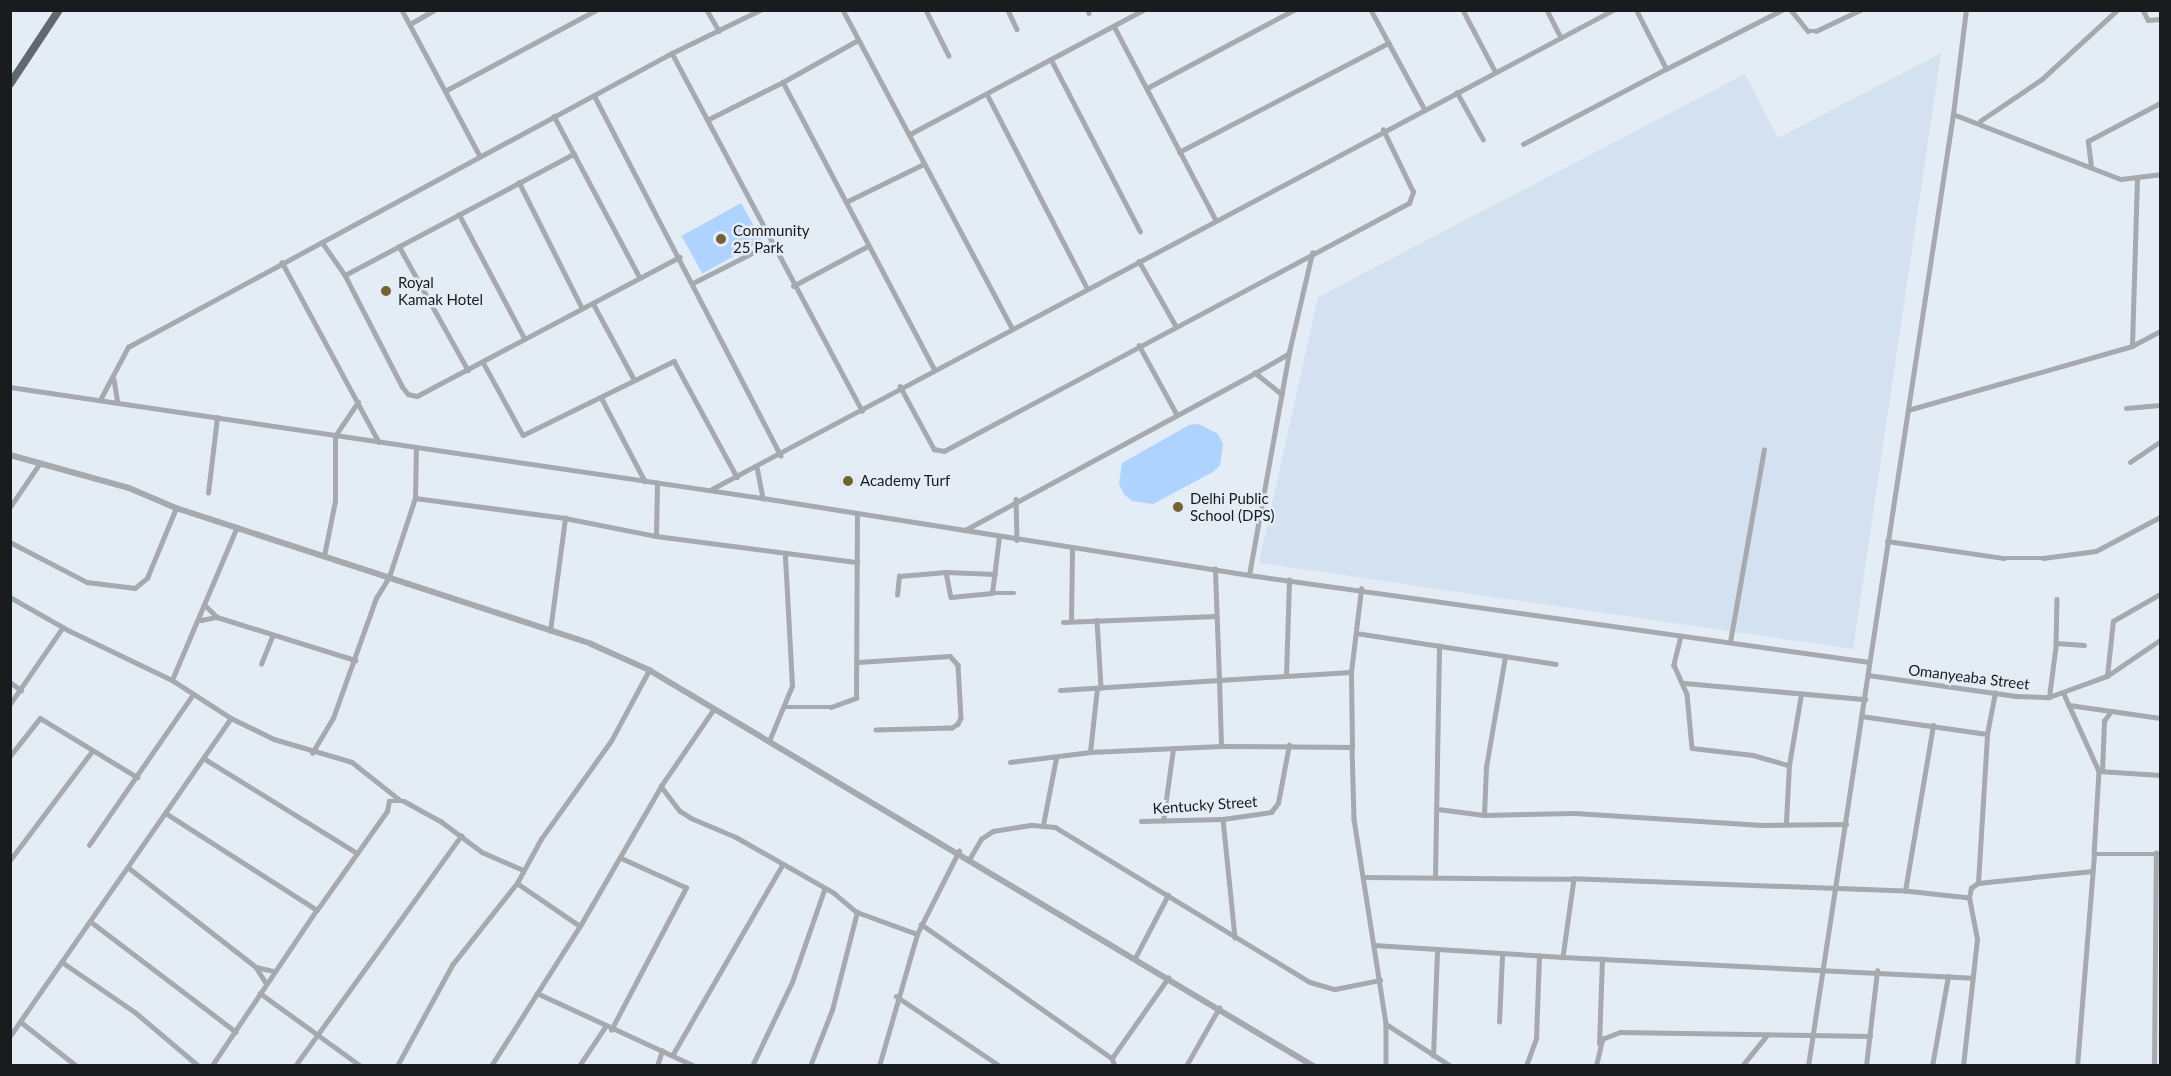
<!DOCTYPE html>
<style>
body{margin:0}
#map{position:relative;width:2171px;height:1076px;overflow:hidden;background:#e4ecf5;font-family:Lato,sans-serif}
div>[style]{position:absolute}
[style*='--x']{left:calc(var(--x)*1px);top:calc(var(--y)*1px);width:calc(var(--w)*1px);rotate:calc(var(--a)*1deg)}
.built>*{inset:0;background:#d4e1f0}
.green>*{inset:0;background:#aed3ff;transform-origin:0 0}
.round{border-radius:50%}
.minor>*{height:4.5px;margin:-2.25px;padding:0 2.25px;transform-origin:2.25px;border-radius:2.25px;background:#a6a9ad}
.tertiary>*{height:6px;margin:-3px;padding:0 3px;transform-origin:3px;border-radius:3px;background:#a6a9ad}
.trunk>*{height:8px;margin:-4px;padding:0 4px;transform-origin:4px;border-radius:4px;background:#626870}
.dots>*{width:16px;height:16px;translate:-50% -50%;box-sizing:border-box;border:3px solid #e4ecf5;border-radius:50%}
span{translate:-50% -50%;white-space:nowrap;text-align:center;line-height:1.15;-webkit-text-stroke:5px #e4ecf5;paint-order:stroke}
.poi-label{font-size:15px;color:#191c1f}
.left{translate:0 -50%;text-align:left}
.street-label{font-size:15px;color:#191c1f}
.frame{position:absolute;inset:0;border:12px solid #191c1f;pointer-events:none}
</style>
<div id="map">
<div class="built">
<i style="clip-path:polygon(1941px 53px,1853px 649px,1259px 563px,1318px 297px,1745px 74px,1778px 138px)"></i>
</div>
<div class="green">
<i style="left:741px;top:203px;width:43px;height:68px;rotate:61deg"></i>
<i style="clip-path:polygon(1199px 424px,1218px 434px,1223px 444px,1220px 465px,1213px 472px,1153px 504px,1132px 501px,1124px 494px,1119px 484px,1122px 463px,1189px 425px)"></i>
<i class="round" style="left:840px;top:473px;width:16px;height:16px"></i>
</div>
<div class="minor">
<i style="--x:402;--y:10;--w:166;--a:61.9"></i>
<i style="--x:707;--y:10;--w:24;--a:60"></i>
<i style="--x:843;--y:10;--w:360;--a:62"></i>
<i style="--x:926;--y:10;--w:51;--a:63.4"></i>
<i style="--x:1008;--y:10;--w:21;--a:65"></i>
<i style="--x:1088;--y:10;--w:3;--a:72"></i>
<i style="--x:1371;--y:10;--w:111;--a:61.6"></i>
<i style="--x:1463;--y:10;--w:69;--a:62.3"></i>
<i style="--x:1547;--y:10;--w:31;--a:63"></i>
<i style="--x:1791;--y:10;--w:27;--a:51"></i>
<i style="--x:1808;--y:31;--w:8;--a:0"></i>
<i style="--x:1816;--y:31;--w:49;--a:-25.5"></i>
<i style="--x:2143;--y:10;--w:11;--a:63"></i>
<i style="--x:2148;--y:20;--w:12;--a:-5"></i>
<i style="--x:410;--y:24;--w:28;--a:-30"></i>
<i style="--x:1114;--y:26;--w:219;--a:62.3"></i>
<i style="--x:672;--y:53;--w:405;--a:62"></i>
<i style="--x:1051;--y:59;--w:194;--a:62.6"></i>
<i style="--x:1666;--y:69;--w:130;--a:-27"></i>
<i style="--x:783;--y:82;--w:86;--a:-29.2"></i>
<i style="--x:1147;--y:88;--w:166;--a:-28"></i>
<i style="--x:445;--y:91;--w:171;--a:-28.2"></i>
<i style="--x:987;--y:94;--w:218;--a:62.7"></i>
<i style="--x:594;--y:95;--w:406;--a:62.6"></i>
<i style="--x:1953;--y:114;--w:180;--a:21.2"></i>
<i style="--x:2121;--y:179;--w:39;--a:-7"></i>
<i style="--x:554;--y:116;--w:183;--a:62"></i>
<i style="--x:707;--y:120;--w:85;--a:-26.6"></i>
<i style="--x:783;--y:82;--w:323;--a:62.2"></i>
<i style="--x:1980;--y:121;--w:75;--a:-34.1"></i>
<i style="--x:2042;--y:79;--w:102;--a:-42.6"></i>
<i style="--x:910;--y:134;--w:264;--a:-28"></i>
<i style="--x:1483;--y:140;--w:54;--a:-119"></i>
<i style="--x:1457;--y:93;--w:177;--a:-28"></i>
<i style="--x:1523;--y:144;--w:161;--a:-27.7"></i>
<i style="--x:1666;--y:69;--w:66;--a:-117"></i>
<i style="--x:1179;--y:152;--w:236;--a:-27.5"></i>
<i style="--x:2091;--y:167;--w:26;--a:-97"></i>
<i style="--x:2088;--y:141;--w:81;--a:-27.8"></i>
<i style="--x:519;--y:182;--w:141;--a:63.4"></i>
<i style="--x:846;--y:202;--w:87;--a:-26"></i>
<i style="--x:459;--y:214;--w:141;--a:62.2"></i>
<i style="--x:322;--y:242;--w:40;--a:55.1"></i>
<i style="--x:345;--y:275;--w:125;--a:62.8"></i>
<i style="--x:402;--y:386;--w:10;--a:53"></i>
<i style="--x:408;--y:394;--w:9;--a:13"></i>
<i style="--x:417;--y:396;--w:297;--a:-27.9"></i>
<i style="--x:399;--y:246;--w:142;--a:60.9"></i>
<i style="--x:1139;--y:261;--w:75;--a:60.4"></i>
<i style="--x:282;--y:262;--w:204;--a:61.7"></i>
<i style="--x:345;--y:275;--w:259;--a:-27.9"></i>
<i style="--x:693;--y:283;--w:86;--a:-26.9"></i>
<i style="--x:793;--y:286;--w:85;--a:-28.1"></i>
<i style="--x:593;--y:303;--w:86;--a:61.7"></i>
<i style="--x:1139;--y:345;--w:77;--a:61.4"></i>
<i style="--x:2132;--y:346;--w:166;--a:-88.3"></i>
<i style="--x:483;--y:362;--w:83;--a:61.3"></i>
<i style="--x:523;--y:435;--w:168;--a:-26.1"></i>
<i style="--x:674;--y:361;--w:132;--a:61.5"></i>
<i style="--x:114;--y:379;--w:24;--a:81"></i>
<i style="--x:900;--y:386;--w:72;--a:61.6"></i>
<i style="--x:934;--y:449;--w:10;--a:11"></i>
<i style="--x:944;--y:451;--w:527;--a:-28.07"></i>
<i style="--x:1409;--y:203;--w:12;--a:-70"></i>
<i style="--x:1413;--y:192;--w:69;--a:-115.8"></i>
<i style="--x:10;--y:387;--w:761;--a:8.39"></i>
<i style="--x:763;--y:498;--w:492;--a:9"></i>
<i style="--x:1249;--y:575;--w:626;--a:7.99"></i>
<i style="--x:1282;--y:395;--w:35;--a:-141"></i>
<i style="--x:1255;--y:373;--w:39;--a:-30"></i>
<i style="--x:601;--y:397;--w:95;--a:62.4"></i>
<i style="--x:100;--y:400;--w:60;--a:-62.2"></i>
<i style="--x:128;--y:347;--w:618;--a:-28.39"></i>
<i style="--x:672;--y:53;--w:98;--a:-26"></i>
<i style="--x:2126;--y:408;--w:34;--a:-5"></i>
<i style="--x:1908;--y:410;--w:233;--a:-15.9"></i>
<i style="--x:2132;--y:346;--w:32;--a:-28"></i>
<i style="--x:2130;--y:462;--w:36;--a:-34"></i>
<i style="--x:757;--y:467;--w:32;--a:79"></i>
<i style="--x:710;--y:490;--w:846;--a:-27.99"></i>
<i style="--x:208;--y:493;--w:76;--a:-83.2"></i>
<i style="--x:415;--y:498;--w:151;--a:7.6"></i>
<i style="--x:565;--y:518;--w:93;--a:11.2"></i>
<i style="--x:656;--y:536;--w:53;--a:-88.9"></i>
<i style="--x:1016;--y:499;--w:41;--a:88.6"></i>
<i style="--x:10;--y:507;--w:53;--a:-55.7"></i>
<i style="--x:965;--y:530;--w:330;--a:-28.4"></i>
<i style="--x:656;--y:536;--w:203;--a:7.4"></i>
<i style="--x:1887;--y:541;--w:118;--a:8.3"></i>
<i style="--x:2004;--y:558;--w:39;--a:0"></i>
<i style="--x:2043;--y:558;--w:53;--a:-7.5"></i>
<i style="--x:2096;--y:551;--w:72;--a:-28"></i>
<i style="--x:10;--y:542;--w:87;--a:27.5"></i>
<i style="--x:87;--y:582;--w:48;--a:7.1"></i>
<i style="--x:135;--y:588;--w:16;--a:-40"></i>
<i style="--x:147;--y:578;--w:76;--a:-67.5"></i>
<i style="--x:324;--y:556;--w:56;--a:-78.7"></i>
<i style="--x:335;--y:501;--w:65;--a:-90"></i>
<i style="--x:335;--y:436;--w:41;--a:-55.9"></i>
<i style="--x:946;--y:572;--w:49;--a:2.3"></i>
<i style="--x:1249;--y:575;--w:227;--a:-79.8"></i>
<i style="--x:1289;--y:352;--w:102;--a:-76.9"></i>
<i style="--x:992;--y:593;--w:22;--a:0"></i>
<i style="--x:897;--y:595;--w:19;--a:-84"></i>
<i style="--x:899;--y:576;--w:47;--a:-4.9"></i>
<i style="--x:946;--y:572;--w:25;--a:79"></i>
<i style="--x:951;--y:597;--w:41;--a:-5.6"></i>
<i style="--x:992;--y:593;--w:56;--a:-82.9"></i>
<i style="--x:10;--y:597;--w:67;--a:29.6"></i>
<i style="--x:68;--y:630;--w:115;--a:25.7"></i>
<i style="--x:172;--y:680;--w:70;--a:32.8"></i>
<i style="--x:231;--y:718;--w:48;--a:26"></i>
<i style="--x:274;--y:739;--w:81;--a:16.4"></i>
<i style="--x:352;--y:762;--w:61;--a:38.4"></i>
<i style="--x:2057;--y:599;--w:44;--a:91.3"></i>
<i style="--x:2056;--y:643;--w:28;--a:4"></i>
<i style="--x:206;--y:606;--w:16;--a:45"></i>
<i style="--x:201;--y:620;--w:16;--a:-11"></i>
<i style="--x:217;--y:617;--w:145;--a:17.3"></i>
<i style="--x:1097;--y:620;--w:68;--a:86.6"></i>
<i style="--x:1071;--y:621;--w:73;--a:-89.2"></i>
<i style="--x:1063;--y:622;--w:153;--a:-2.2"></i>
<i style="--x:550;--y:631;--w:114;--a:-82.4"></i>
<i style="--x:1356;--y:633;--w:202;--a:8.8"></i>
<i style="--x:1681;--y:636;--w:30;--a:104"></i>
<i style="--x:1674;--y:665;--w:32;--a:66"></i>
<i style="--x:1687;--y:694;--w:54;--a:84.7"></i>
<i style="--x:1692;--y:748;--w:61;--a:6.5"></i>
<i style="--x:1753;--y:755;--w:37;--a:16"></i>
<i style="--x:1730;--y:642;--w:195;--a:-80"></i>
<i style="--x:858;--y:662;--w:92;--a:-3.7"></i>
<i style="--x:950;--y:656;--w:12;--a:48"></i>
<i style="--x:958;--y:665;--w:53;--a:86.8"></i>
<i style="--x:961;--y:718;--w:7;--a:117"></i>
<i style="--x:958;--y:724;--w:7;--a:146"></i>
<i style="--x:952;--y:728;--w:76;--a:178.5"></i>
<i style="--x:261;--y:664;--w:31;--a:-68"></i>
<i style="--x:1868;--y:675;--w:149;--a:8.1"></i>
<i style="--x:2016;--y:696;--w:33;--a:2"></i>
<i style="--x:2049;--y:697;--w:62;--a:-19.9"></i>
<i style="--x:2107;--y:676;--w:64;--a:-34.2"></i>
<i style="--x:1286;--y:676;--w:96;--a:-88.2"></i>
<i style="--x:2107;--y:676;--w:55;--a:-83.8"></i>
<i style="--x:2113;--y:621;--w:54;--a:-29.9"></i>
<i style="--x:172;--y:680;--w:166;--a:-67"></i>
<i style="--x:10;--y:682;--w:14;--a:36"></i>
<i style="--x:1684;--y:683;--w:182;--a:5.1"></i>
<i style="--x:1060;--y:690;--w:159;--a:-3.6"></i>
<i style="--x:1219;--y:680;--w:111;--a:-92.1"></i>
<i style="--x:2064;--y:694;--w:12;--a:66"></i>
<i style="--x:2069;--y:705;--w:92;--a:8.1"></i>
<i style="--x:2049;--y:697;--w:54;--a:-82.6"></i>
<i style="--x:10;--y:704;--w:93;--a:-55.5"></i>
<i style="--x:2069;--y:705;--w:72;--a:65.6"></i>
<i style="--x:2099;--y:771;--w:61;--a:3.8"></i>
<i style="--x:785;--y:707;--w:46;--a:0"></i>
<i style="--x:831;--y:707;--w:27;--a:-20"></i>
<i style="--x:856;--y:698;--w:184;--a:-89.7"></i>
<i style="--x:1861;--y:716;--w:127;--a:8.1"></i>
<i style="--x:769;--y:741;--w:60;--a:-67.3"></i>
<i style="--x:792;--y:686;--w:131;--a:-93.1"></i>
<i style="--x:1221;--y:746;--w:66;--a:-91.7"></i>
<i style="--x:1219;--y:680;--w:132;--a:-3.5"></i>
<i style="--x:1351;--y:672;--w:84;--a:-83.1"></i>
<i style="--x:1352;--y:747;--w:72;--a:88.4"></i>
<i style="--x:1354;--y:819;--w:207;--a:81.1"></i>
<i style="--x:1386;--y:1024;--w:42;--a:90"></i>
<i style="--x:1090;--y:752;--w:64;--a:-83.8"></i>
<i style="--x:312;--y:753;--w:41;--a:-59"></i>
<i style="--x:333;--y:718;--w:127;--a:-70.3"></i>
<i style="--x:376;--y:598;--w:25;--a:-58"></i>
<i style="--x:389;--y:577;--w:83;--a:-71.8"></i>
<i style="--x:415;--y:498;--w:50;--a:-88.9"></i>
<i style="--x:10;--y:756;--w:48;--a:-51.7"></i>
<i style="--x:40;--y:718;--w:114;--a:31.3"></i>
<i style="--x:205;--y:759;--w:179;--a:31.7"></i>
<i style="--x:1010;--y:762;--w:81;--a:-7.1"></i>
<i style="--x:1090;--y:752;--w:131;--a:-2.6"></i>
<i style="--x:1221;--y:746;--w:131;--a:0.4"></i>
<i style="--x:1352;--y:747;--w:75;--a:-90.8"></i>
<i style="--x:2099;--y:771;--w:83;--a:93.4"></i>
<i style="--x:2094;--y:854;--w:66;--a:0"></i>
<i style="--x:2102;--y:771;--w:50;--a:-87.7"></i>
<i style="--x:2104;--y:721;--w:12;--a:-55"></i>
<i style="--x:661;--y:786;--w:31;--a:53"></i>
<i style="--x:680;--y:811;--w:13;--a:32"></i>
<i style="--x:691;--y:818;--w:49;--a:22.9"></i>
<i style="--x:736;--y:837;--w:113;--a:29.7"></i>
<i style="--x:834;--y:893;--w:30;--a:40"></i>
<i style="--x:857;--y:912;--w:64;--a:20.1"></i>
<i style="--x:1438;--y:809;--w:46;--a:7.4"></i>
<i style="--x:1484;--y:815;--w:91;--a:-1.3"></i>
<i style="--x:1575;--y:813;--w:187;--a:3.7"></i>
<i style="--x:1762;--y:825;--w:84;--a:-0.7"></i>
<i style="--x:167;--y:814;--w:178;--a:32.6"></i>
<i style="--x:317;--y:910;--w:188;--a:123.9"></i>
<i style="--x:1484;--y:815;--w:48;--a:-87.6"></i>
<i style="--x:1486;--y:767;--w:112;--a:-80.2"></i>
<i style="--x:1223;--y:819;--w:119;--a:84.2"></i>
<i style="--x:1141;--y:821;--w:82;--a:-1.4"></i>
<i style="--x:1223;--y:819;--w:49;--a:-8.3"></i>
<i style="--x:1271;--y:812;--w:11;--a:-52"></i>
<i style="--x:1278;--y:803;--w:59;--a:-79.3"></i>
<i style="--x:1163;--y:821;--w:73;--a:-82.1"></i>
<i style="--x:1786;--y:822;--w:57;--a:-87"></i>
<i style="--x:1789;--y:765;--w:72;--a:-80.4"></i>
<i style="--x:1043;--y:825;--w:68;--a:-79"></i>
<i style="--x:89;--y:845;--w:183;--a:-55.4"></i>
<i style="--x:970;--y:858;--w:22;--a:-60"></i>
<i style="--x:981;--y:839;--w:14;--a:-34"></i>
<i style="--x:993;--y:831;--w:39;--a:-9"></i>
<i style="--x:1032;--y:825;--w:23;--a:5"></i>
<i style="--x:1055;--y:827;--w:298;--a:31.3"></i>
<i style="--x:1310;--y:982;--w:26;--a:16"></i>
<i style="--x:1335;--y:989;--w:46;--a:-11.3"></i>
<i style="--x:10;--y:860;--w:136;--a:-53"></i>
<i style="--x:129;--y:868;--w:161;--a:37.9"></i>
<i style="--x:256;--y:967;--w:19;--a:58"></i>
<i style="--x:1363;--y:877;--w:211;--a:0.5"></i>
<i style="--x:1435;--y:877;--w:231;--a:-89"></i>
<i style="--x:517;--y:883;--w:76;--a:34.3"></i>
<i style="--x:1978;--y:883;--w:115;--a:-6"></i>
<i style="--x:1905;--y:891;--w:168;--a:-80.4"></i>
<i style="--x:1969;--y:898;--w:64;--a:-173.8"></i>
<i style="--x:1905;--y:891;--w:331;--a:-177.9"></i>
<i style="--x:1574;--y:879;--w:79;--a:98"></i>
<i style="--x:1563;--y:957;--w:410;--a:2.9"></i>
<i style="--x:317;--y:910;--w:121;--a:-54.7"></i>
<i style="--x:387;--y:811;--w:10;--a:-79"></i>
<i style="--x:389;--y:801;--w:15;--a:0"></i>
<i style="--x:404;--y:801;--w:43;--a:28.9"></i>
<i style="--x:442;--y:822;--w:50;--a:36.9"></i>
<i style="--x:482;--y:852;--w:45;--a:23.7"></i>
<i style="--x:90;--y:921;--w:183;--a:37.2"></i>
<i style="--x:921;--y:924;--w:233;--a:35.1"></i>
<i style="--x:1112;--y:1058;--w:9;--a:69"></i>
<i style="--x:1374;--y:945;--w:189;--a:3.6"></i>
<i style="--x:1135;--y:958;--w:71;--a:-62.4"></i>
<i style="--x:62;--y:962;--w:88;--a:34.4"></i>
<i style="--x:135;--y:1012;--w:84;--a:40.2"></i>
<i style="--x:256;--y:967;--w:17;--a:13"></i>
<i style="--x:260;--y:993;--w:125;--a:35.9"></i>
<i style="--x:537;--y:993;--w:174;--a:24.8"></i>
<i style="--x:896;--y:996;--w:125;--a:33.9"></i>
<i style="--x:21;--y:1022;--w:71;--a:38.2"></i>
<i style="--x:1499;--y:1022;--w:67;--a:-87.4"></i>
<i style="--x:1386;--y:1024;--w:77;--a:32.9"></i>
<i style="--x:611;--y:1030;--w:161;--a:-62.2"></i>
<i style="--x:686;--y:888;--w:72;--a:-155.6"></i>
<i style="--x:10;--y:1036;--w:387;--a:-55.2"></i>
<i style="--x:1599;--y:1044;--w:85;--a:-88"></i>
<i style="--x:673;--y:1054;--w:218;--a:-60"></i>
<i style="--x:1433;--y:1056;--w:106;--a:-87.8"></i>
<i style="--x:1112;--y:1058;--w:98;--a:-55"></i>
<i style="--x:295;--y:1066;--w:284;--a:-54.2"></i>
<i style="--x:397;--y:1066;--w:115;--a:-61.4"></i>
<i style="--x:452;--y:965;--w:105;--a:-51.6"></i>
<i style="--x:517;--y:883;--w:50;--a:-61.4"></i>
<i style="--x:541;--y:839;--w:120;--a:-54.5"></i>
<i style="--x:611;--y:741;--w:81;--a:-61.8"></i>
<i style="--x:491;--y:1066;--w:166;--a:-57.6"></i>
<i style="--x:580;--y:926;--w:162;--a:-59.9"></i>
<i style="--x:661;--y:786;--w:92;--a:-55.6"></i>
<i style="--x:579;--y:1066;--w:47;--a:-56.3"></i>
<i style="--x:657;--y:1066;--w:16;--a:-72"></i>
<i style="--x:752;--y:1066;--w:93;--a:-64.5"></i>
<i style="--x:792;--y:982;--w:97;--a:-70.8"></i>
<i style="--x:810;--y:1066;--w:60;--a:-68.6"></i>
<i style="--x:832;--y:1010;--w:101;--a:-75.7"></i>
<i style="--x:879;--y:1066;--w:137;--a:-73.9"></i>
<i style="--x:917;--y:934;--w:93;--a:-63.2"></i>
<i style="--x:1186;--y:1066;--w:67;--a:-60.4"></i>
<i style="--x:1526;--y:1066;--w:30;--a:-70"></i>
<i style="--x:1536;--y:1038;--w:82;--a:-87.9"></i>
<i style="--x:1596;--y:1066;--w:28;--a:-77"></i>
<i style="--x:1602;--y:1039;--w:19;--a:-21"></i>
<i style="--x:1620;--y:1032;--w:250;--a:0.9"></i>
<i style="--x:1742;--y:1066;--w:40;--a:-51"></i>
<i style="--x:1808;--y:1066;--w:963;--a:-81.34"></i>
<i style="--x:1953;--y:114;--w:105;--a:-82.9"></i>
<i style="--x:1866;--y:1066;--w:96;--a:-83.4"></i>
<i style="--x:1932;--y:1066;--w:91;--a:-79.9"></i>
<i style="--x:1963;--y:1066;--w:128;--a:-83.7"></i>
<i style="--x:1977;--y:939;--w:42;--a:-101"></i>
<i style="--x:1969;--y:898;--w:10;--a:-79"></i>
<i style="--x:1971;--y:888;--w:9;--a:-36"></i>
<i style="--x:1978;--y:883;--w:149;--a:-86.5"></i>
<i style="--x:1987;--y:734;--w:42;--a:-79"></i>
<i style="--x:2077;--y:1066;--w:213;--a:-85.4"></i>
<i style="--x:2154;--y:1066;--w:213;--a:-89.5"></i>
</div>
<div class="tertiary">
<i style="--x:10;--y:455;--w:123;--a:15.5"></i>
<i style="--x:129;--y:488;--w:51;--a:23.1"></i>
<i style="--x:176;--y:508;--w:437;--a:18.1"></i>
<i style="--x:591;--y:644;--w:64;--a:24.1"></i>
<i style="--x:649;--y:670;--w:773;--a:30.81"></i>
</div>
<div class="trunk">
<i style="--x:10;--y:84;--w:89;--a:-56.5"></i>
</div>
<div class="dots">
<i style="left:721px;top:239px;background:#726330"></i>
<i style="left:386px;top:291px;background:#726330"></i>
<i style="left:848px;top:481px;background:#726330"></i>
<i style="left:1178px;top:507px;background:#726330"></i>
</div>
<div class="poi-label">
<span class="left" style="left:733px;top:239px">Community<br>25 Park</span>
<span class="left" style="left:398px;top:291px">Royal<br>Kamak Hotel</span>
<span class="left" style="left:860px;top:481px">Academy Turf</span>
<span class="left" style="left:1190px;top:507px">Delhi Public<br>School (DPS)</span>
</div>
<div class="street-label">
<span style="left:1969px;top:677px;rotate:7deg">Omanyeaba Street</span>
<span style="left:1205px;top:805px;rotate:-4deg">Kentucky Street</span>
</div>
<div class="frame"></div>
</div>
